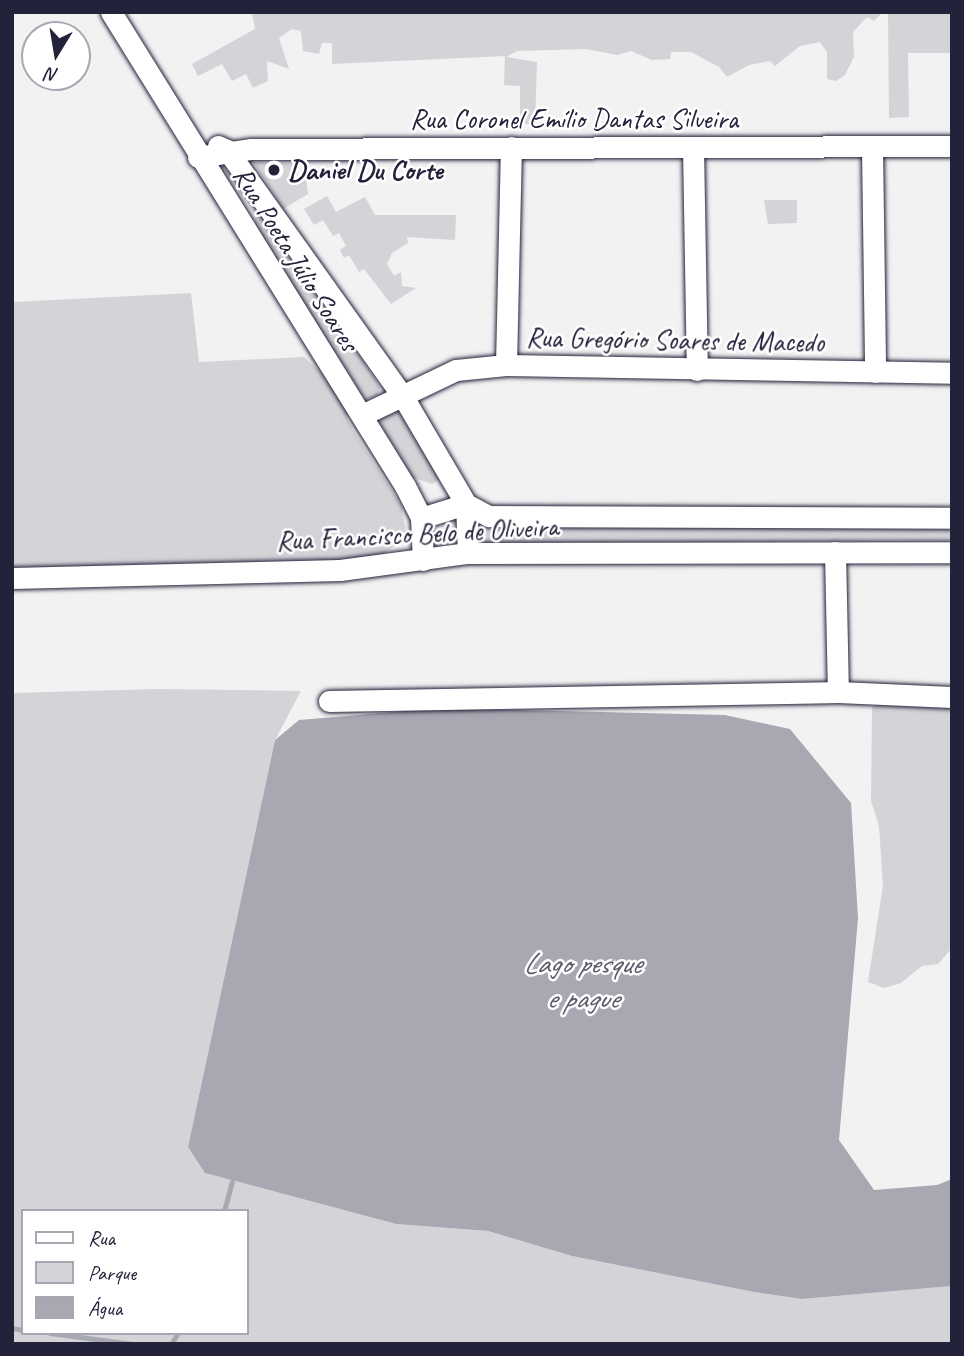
<!DOCTYPE html>
<meta charset="utf-8">
<style>
body{margin:0}
#map{position:relative;width:964px;height:1356px;overflow:hidden;background:#f2f2f3;font-family:Caveat,sans-serif}
div>[style]{position:absolute}
[style*='--x']{left:calc(var(--x)*1px);top:calc(var(--y)*1px);width:calc(var(--w)*1px);rotate:calc(var(--a)*1deg)}
.green>*{inset:0;background:#d3d3d8}
.water>*{inset:0;background:#a8a8b2}
.stream>*{height:5px;margin:-2.5px;padding:0 2.5px;transform-origin:2.5px;border-radius:2.5px;background:#a8a8b2}
.roads{filter:drop-shadow(0 0 2px #22223b) drop-shadow(0 0 2px #22223b)}
.minor>*{height:21px;margin:-10.5px;padding:0 10.5px;transform-origin:10.5px;border-radius:10.5px;background:#fff}
.dots>*{width:19px;height:19px;translate:-50% -50%;box-sizing:border-box;border:4px solid #fff;border-radius:50%}
span{translate:-50% -50%;white-space:nowrap;text-align:center;line-height:1.15;-webkit-text-stroke:5px #fff;paint-order:stroke}
.street-label{font-size:28px;color:#22223b}
.poi-label{font-size:28px;color:#22223b;font-weight:700}
.left{translate:0 -50%;text-align:left}
.water-label{font-size:30px;color:#58586b;font-style:italic}
.frame{position:absolute;inset:0;border:14px solid #22223b;pointer-events:none}
.legend{position:absolute;left:21px;top:1209px;width:228px;height:126px;box-sizing:border-box;background:#fff;border:2px solid #a7a7b1;margin:0;padding:9px 12px;list-style:none;font-size:21px;color:#22223b}
.legend li{display:flex;align-items:center;gap:14px;height:35px}
.legend b{width:35px;border:2px solid #a7a7b1}
.north{position:absolute;left:21px;top:21px;width:70px;height:70px;box-sizing:border-box;background:#fff;border:2px solid #a7a7b1;border-radius:50%;rotate:191deg;font-size:19px;font-weight:700;line-height:28px;text-align:center;color:#22223b}
.north::after{content:'';display:block;margin:auto;width:24px;height:32px;background:#22223b;clip-path:polygon(50% 0,100% 100%,50% 72%,0 100%)}
</style>
<div id="map">
<div class="green">
<i style="clip-path:polygon(252px 12px,883px 12px,874px 21px,867px 17px,853px 32px,854px 57px,845px 75px,836px 81px,827px 79px,827px 52px,820px 42px,800px 46px,775px 66px,770px 61px,749px 65px,727px 77px,719px 67px,691px 52px,671px 52px,670px 59px,652px 60px,631px 51px,617px 55px,586px 49px,517px 51px,506px 57px,537px 62px,535px 124px,520px 124px,520px 86px,504px 85px,505px 56px,332px 64px,332px 43px,322px 43px,319px 54px,303px 51px,301px 31px,292px 29px,279px 38px,289px 69px,267px 61px,268px 81px,253px 88px,246px 74px,232px 81px,222px 64px,198px 76px,192px 64px,255px 29px)"></i>
<i style="clip-path:polygon(888px 12px,952px 12px,952px 53px,908px 53px,909px 117px,889px 118px)"></i>
<i style="clip-path:polygon(253px 162px,267px 163px,268px 177px,280px 177px,280px 163px,298px 164px,298px 175px,306px 176px,308px 194px,283px 209px)"></i>
<i style="clip-path:polygon(327px 196px,336px 212px,365px 197px,375px 215px,456px 215px,455px 240px,407px 237px,408px 243px,392px 253px,387px 264px,394px 276px,401px 272px,402px 286px,416px 288px,391px 304px,364px 269px,359px 272px,349px 255px,344px 258px,340px 250px,346px 246px,339px 233px,333px 236px,323px 220px,314px 225px,304px 209px)"></i>
<i style="clip-path:polygon(764px 200px,797px 200px,797px 223px,768px 224px)"></i>
<i style="clip-path:polygon(261px 216px,268px 219px,380px 387px,378px 395px,367px 399px,362px 395px,256px 226px,255px 218px)"></i>
<i style="clip-path:polygon(191px 293px,199px 362px,304px 357px,330px 381px,351px 406px,347px 418px,353px 430px,401px 505px,407px 538px,381px 555px,339px 561px,12px 572px,14px 302px)"></i>
<i style="clip-path:polygon(392px 411px,402px 413px,441px 478px,432px 484px,412px 477px,380px 423px,381px 416px)"></i>
<i style="clip-path:polygon(486px 524px,952px 529px,952px 540px,485px 543px)"></i>
<i style="clip-path:polygon(evenodd,159px 689px,301px 691px,275px 740px,188px 1147px,206px 1173px,396px 1224px,488px 1231px,572px 1256px,754px 1292px,802px 1299px,952px 1286px,952px 1344px,12px 1344px,12px 693px,159px 689px,23px 1211px,247px 1211px,247px 1333px,23px 1333px,23px 1211px)"></i>
<i style="clip-path:polygon(881px 702px,952px 702px,952px 948px,938px 964px,922px 966px,901px 983px,884px 988px,868px 982px,883px 885px,879px 826px,871px 801px,872px 708px)"></i>
</div>
<div class="water">
<i style="clip-path:polygon(441px 708px,725px 715px,790px 729px,851px 803px,858px 918px,839px 1140px,874px 1190px,937px 1185px,952px 1179px,952px 1286px,802px 1299px,754px 1292px,572px 1256px,488px 1231px,396px 1224px,205px 1173px,188px 1147px,275px 740px,299px 720px)"></i>
</div>
<div class="stream">
<i style="--x:224;--y:1211;--w:30;--a:-75"></i>
<i style="--x:12;--y:1328;--w:11;--a:10"></i>
<i style="--x:50;--y:1333;--w:83;--a:7.6"></i>
<i style="--x:171;--y:1344;--w:13;--a:-58"></i>
</div>
<div class="roads">
<div class="minor">
<i style="--x:111;--y:12;--w:558;--a:58.19"></i>
<i style="--x:405;--y:486;--w:36;--a:63"></i>
<i style="--x:421;--y:518;--w:42;--a:87.3"></i>
<i style="--x:218;--y:146;--w:10;--a:24"></i>
<i style="--x:227;--y:150;--w:301;--a:54.5"></i>
<i style="--x:402;--y:395;--w:126;--a:59.6"></i>
<i style="--x:466;--y:504;--w:49;--a:87.7"></i>
<i style="--x:693;--y:147;--w:223;--a:89"></i>
<i style="--x:872;--y:147;--w:225;--a:89.2"></i>
<i style="--x:198;--y:157;--w:54;--a:-8.6"></i>
<i style="--x:251;--y:149;--w:701;--a:-0.25"></i>
<i style="--x:506;--y:365;--w:218;--a:-88.7"></i>
<i style="--x:362;--y:415;--w:104;--a:-25.6"></i>
<i style="--x:456;--y:370;--w:50;--a:-5.7"></i>
<i style="--x:506;--y:365;--w:446;--a:1"></i>
<i style="--x:421;--y:518;--w:47;--a:-17.3"></i>
<i style="--x:466;--y:504;--w:26;--a:28"></i>
<i style="--x:489;--y:516;--w:463;--a:0.2"></i>
<i style="--x:835;--y:552;--w:140;--a:88.8"></i>
<i style="--x:12;--y:578;--w:328;--a:-1.4"></i>
<i style="--x:340;--y:570;--w:129;--a:-7.6"></i>
<i style="--x:468;--y:553;--w:484;--a:-0.1"></i>
<i style="--x:329;--y:701;--w:509;--a:-1.01"></i>
<i style="--x:838;--y:692;--w:114;--a:2.5"></i>
</div>
</div>
<div class="dots">
<i style="left:274px;top:170px;background:#22223b"></i>
</div>
<div class="street-label">
<span style="left:574px;top:119px">Rua Coronel Emílio Dantas Silveira</span>
<span style="left:296px;top:259px;rotate:58deg">Rua Poeta Júlio Soares</span>
<span style="left:675px;top:340px;rotate:1deg">Rua Gregório Soares de Macedo</span>
<span style="left:417px;top:534px;rotate:-3deg">Rua Francisco Belo de Oliveira</span>
</div>
<div class="poi-label">
<span class="left" style="left:288px;top:170px">Daniel Du Corte</span>
</div>
<div class="water-label">
<span style="left:582px;top:980px">Lago pesque<br>e pague</span>
</div>
<div class="frame"></div>
<ul class="legend">
<li><b style="height:9px;background:#fff"></b>Rua</li>
<li><b style="height:19px;background:#d3d3d8"></b>Parque</li>
<li><b style="height:19px;background:#a8a8b2"></b>Água</li>
</ul>
<div class="north">N</div>
</div>
